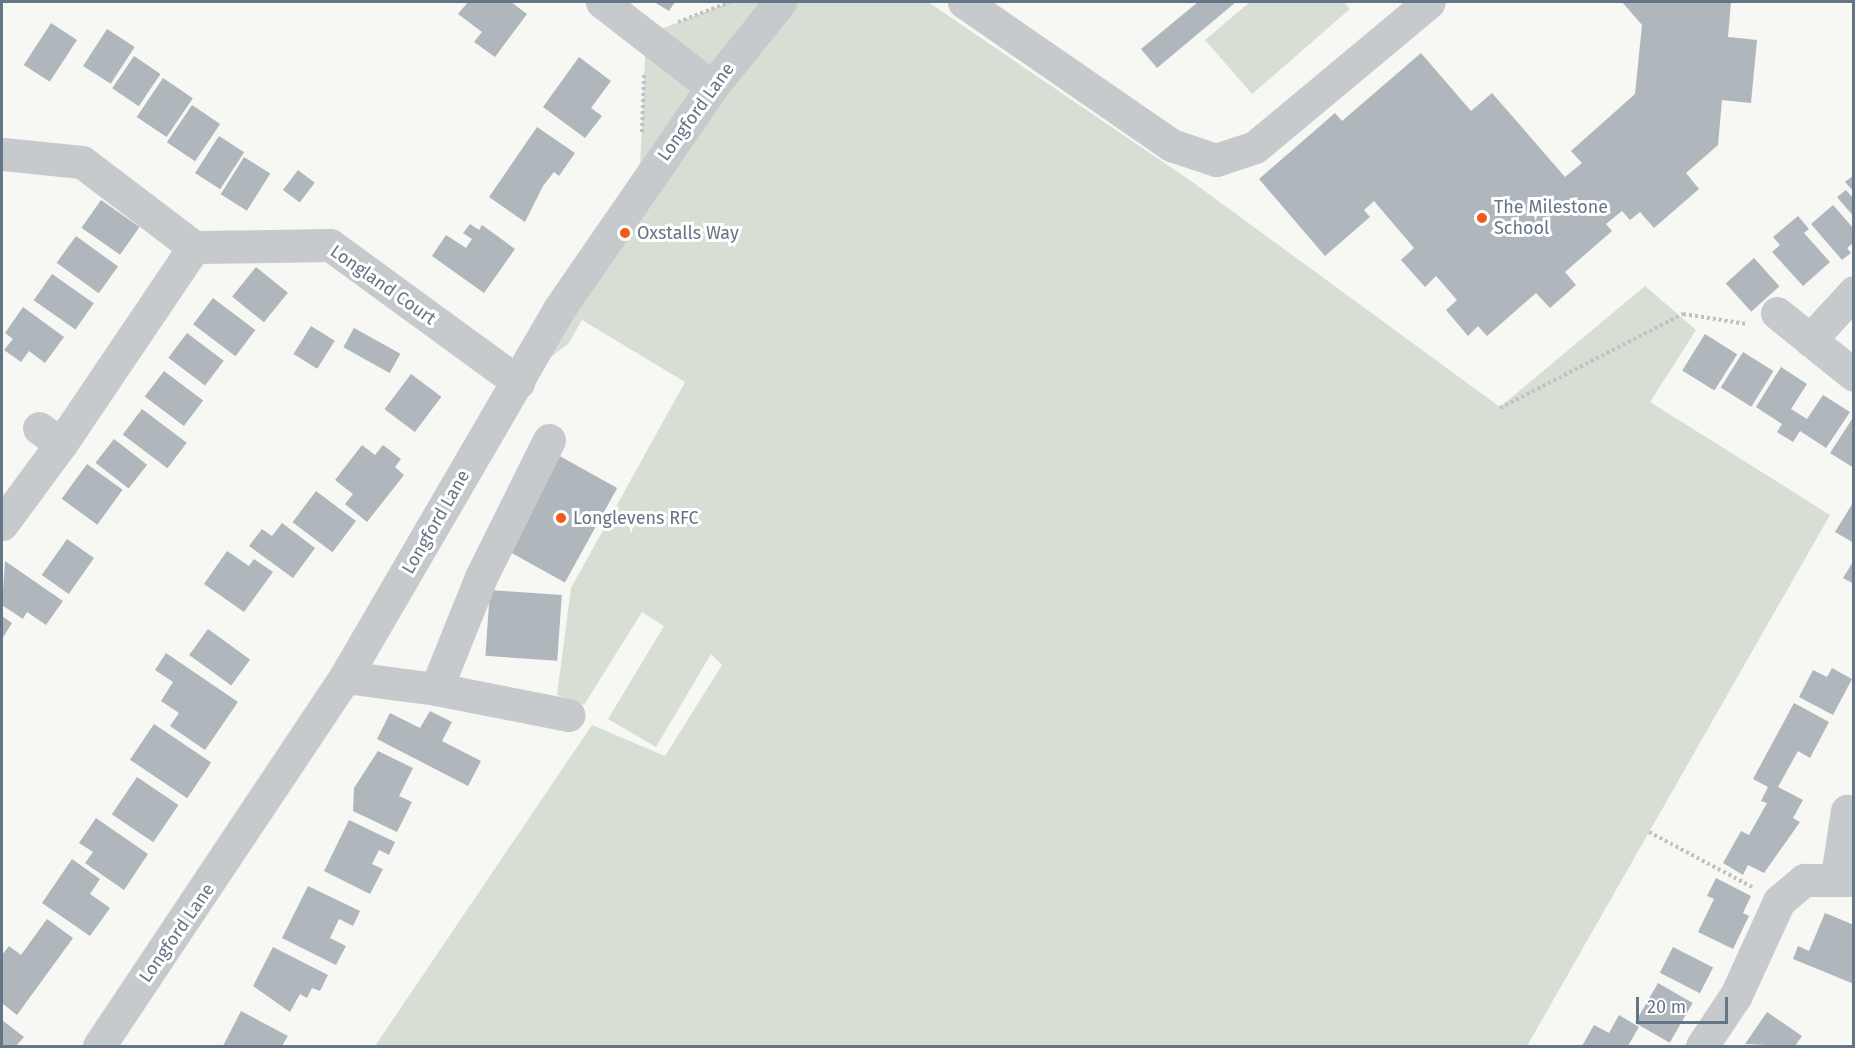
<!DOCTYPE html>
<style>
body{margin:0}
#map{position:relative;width:1855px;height:1048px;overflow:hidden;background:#f7f7f3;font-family:"Fira Sans",sans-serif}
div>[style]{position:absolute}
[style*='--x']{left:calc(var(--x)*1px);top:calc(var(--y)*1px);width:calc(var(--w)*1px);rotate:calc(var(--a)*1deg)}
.green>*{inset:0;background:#d7dfd4}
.building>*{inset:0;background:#afb7bd;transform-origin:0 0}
.path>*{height:4px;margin-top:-2px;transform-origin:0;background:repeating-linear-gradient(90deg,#bfc2c4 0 3px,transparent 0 6px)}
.minor>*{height:33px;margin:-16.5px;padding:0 16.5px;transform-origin:16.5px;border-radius:16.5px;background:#c6cacd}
.dots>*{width:16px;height:16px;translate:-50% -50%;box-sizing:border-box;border:3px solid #fff;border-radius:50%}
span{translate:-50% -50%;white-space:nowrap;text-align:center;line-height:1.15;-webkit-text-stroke:6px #fff;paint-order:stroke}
.street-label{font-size:18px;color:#637587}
.poi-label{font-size:18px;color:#637587}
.left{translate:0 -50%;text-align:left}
.frame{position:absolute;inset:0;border:3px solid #637587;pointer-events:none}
.scale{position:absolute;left:1636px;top:997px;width:92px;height:27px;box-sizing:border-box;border:3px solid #637587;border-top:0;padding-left:8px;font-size:18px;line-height:21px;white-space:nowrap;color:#637587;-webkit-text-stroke:4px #fff;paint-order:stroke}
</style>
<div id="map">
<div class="green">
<i style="clip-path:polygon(730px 2px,928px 2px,1191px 181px,1500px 407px,1645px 286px,1696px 330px,1650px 402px,1830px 515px,1527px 1046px,375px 1046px,592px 725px,665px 756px,722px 665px,711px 654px,656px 747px,608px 719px,664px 626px,642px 612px,584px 705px,557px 695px,571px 588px,685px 382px,582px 320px,568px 344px,518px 382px,639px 190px,646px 35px)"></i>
<i style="clip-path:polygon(1250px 2px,1344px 2px,1350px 9px,1252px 94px,1205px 40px)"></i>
</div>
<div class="building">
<i style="clip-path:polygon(468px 2px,511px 2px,527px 14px,495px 57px,474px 42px,482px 32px,458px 14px)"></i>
<i style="clip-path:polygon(654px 2px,675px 2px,669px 11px)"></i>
<i style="clip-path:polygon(1198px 2px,1236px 2px,1157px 68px,1141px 49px)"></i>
<i style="clip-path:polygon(1622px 2px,1731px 2px,1728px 37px,1757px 40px,1751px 103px,1722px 100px,1718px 145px,1686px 173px,1699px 189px,1654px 228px,1640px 212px,1630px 220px,1622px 211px,1606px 224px,1612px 231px,1565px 272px,1576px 285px,1550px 308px,1536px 293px,1487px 336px,1478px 326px,1468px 336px,1446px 310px,1457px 300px,1436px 276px,1425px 287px,1401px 260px,1414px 248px,1374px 201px,1364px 210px,1370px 217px,1325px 256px,1259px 179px,1335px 113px,1342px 121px,1421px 53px,1471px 111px,1492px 93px,1565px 177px,1582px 163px,1571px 151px,1635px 94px,1642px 25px)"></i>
<i style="left:51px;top:23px;width:31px;height:50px;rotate:33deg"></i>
<i style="left:107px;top:29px;width:33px;height:44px;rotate:33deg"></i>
<i style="left:134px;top:56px;width:32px;height:39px;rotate:34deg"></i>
<i style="clip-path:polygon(579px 57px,611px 81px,591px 108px,602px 116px,585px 138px,543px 107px)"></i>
<i style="left:163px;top:78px;width:36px;height:47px;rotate:34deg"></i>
<i style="left:192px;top:105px;width:34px;height:45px;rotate:34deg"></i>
<i style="clip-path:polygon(537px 127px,575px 153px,559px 176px,554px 172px,543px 186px,525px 222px,489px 197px)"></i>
<i style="left:219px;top:136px;width:30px;height:44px;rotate:33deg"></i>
<i style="left:244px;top:157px;width:31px;height:44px;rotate:32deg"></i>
<i style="left:298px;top:170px;width:21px;height:25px;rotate:37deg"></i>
<i style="clip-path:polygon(1854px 175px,1854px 192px,1845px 182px)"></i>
<i style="clip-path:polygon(1846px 190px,1854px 199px,1854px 217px,1837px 197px)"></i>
<i style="left:101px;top:200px;width:47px;height:34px;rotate:35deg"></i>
<i style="clip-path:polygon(1833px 205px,1854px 229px,1854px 242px,1847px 248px,1851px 253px,1842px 260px,1811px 224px)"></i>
<i style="clip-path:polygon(1798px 216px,1809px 229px,1804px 233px,1830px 262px,1803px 286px,1772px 252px,1780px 245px,1773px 237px)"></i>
<i style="clip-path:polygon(470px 224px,479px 230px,482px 225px,515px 249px,484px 293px,432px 256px,446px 235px,466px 248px,472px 239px,463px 233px)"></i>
<i style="left:76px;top:236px;width:52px;height:33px;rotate:36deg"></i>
<i style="left:1754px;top:258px;width:38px;height:38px;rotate:48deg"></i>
<i style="left:256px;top:267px;width:41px;height:38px;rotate:39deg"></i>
<i style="left:52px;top:274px;width:51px;height:32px;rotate:35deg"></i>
<i style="left:213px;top:298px;width:53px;height:33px;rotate:37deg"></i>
<i style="clip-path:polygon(23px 307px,64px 337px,45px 363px,29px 351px,21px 362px,4px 350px,13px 339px,5px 333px)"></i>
<i style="left:311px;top:326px;width:28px;height:33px;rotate:32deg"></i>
<i style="left:354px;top:328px;width:53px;height:22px;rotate:29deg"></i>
<i style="left:187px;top:333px;width:46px;height:31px;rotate:37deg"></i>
<i style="left:1705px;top:334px;width:38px;height:43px;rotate:32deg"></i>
<i style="left:1743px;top:352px;width:36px;height:42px;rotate:32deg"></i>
<i style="clip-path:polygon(1781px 367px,1807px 384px,1791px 409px,1807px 419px,1823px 395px,1850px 412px,1826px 448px,1800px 431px,1793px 442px,1777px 432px,1782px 424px,1756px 407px)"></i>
<i style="left:164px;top:371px;width:49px;height:32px;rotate:37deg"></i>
<i style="left:411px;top:374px;width:38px;height:44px;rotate:37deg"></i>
<i style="left:142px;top:409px;width:56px;height:32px;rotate:37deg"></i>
<i style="clip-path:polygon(1854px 416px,1854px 468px,1830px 453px)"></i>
<i style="left:114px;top:439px;width:42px;height:30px;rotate:38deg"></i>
<i style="clip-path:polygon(362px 445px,375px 455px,383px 445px,401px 459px,395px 467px,404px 475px,367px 522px,345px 504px,353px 494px,335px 480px)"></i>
<i style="left:556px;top:454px;width:70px;height:108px;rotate:29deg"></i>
<i style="left:87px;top:464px;width:44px;height:43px;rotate:36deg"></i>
<i style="left:316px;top:491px;width:50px;height:39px;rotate:37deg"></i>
<i style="clip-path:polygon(1854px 501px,1854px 543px,1835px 532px)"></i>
<i style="clip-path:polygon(282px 523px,315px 548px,293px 578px,249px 546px,262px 529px,272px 536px)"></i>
<i style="left:67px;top:539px;width:33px;height:44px;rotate:35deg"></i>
<i style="clip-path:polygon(227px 551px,249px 566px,254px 559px,273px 572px,244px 612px,204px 584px)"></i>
<i style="clip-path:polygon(1854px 560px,1854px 584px,1843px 578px)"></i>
<i style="clip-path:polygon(5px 561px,63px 601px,46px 625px,27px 612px,23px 619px,2px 605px)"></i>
<i style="left:490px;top:590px;width:72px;height:66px;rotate:4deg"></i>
<i style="clip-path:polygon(2px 616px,12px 623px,2px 639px)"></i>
<i style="left:208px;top:629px;width:52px;height:32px;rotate:36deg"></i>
<i style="clip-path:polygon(166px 653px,238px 702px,205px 750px,170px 726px,179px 713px,161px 701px,173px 682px,155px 670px)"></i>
<i style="clip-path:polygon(1832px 668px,1852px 679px,1833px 715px,1799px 697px,1813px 670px,1827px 677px)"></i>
<i style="clip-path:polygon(1794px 703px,1829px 722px,1810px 758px,1798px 751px,1778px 787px,1803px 800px,1793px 818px,1800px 822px,1764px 873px,1748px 865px,1743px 875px,1723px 863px,1741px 831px,1749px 835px,1767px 803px,1761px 801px,1768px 787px,1753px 779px)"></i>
<i style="clip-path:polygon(430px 711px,452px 722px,442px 741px,481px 761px,468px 786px,377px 739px,390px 713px,420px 728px)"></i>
<i style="left:154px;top:724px;width:69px;height:43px;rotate:34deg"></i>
<i style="clip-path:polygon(378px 751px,413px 768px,399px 796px,412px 802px,397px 832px,353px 811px,354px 788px)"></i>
<i style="left:137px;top:777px;width:50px;height:45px;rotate:34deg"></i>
<i style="clip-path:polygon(96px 818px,148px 854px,124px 890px,85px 863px,93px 852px,79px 843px)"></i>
<i style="clip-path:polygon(349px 820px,395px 842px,389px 855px,379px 850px,372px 864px,383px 869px,370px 894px,324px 871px)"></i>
<i style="clip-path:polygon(72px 859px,100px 879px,90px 894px,110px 908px,90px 936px,42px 903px)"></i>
<i style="clip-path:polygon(1716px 878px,1751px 896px,1743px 913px,1749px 916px,1733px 949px,1698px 932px,1714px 899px,1707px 896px)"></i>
<i style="clip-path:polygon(308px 886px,360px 911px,353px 926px,339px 919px,330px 938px,346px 946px,336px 965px,282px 938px)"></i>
<i style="clip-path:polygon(1825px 913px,1854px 925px,1854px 984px,1793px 959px,1798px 946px,1809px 951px)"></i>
<i style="clip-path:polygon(47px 919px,73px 938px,17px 1015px,2px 1003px,2px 955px,9px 946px,21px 955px)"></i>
<i style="clip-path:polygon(273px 947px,328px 975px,320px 991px,312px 988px,307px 998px,300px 994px,290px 1012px,253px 986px)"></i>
<i style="left:1673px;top:947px;width:45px;height:29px;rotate:27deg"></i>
<i style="left:1658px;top:983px;width:40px;height:46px;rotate:30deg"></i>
<i style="clip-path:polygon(241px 1011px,288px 1036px,282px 1046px,223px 1046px)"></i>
<i style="clip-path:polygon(1767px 1012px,1802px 1036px,1795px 1046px,1745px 1044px)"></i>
<i style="clip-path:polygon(1619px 1015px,1639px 1027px,1628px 1046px,1582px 1046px,1594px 1025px,1609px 1033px)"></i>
<i style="clip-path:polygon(2px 1020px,24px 1037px,16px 1046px,2px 1046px)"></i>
</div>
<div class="path">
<i style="--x:678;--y:22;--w:56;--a:-21"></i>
<i style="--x:642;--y:132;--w:58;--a:-88"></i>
<i style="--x:1500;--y:408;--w:206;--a:-27.2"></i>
<i style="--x:1683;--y:314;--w:65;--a:8.9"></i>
<i style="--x:1649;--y:832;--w:117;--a:28.1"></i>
</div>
<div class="minor">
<i style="--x:602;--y:2;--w:139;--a:37.7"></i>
<i style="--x:964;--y:2;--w:252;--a:34.6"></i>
<i style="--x:1171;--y:145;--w:47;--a:18.4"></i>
<i style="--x:1216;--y:160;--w:41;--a:-18.4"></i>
<i style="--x:1255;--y:147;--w:226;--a:-39.8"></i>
<i style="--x:3;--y:154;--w:79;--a:5.8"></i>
<i style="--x:82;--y:162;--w:141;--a:37.2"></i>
<i style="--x:194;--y:247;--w:136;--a:-0.8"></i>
<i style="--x:330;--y:245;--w:233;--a:36.1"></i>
<i style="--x:1777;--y:313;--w:99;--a:38.8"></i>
<i style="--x:1810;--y:340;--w:65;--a:-47.5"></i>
<i style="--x:39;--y:428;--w:27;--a:36"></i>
<i style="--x:61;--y:444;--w:238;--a:-56"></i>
<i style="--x:2;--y:524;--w:99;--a:-53.6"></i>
<i style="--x:345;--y:677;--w:92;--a:7.5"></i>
<i style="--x:436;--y:689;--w:121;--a:-68.1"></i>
<i style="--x:481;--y:577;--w:153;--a:-63.6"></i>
<i style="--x:436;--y:689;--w:135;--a:11.1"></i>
<i style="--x:1837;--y:876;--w:66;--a:-81.3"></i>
<i style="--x:99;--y:1046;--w:443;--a:-56.3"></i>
<i style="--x:345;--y:677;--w:426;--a:-59.8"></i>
<i style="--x:559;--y:309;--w:270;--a:-55.4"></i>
<i style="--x:712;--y:87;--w:109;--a:-51.3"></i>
<i style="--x:1702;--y:1046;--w:61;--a:-56.3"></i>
<i style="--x:1736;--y:995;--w:103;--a:-65.4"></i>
<i style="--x:1779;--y:901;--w:33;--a:-40"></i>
<i style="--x:1804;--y:880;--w:50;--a:0"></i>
</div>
<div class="dots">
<i style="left:1482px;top:218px;background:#f15a19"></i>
<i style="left:625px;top:233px;background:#f15a19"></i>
<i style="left:561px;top:518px;background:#f15a19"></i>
</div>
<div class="street-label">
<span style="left:696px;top:112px;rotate:-54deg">Longford Lane</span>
<span style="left:383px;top:285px;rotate:35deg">Longland Court</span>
<span style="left:436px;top:522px;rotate:-60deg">Longford Lane</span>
<span style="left:177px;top:933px;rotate:-55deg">Longford Lane</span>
</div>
<div class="poi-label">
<span class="left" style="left:1494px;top:218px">The Milestone<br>School</span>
<span class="left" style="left:637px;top:233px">Oxstalls Way</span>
<span class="left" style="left:573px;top:518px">Longlevens RFC</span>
</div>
<div class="frame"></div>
<div class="scale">20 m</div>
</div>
